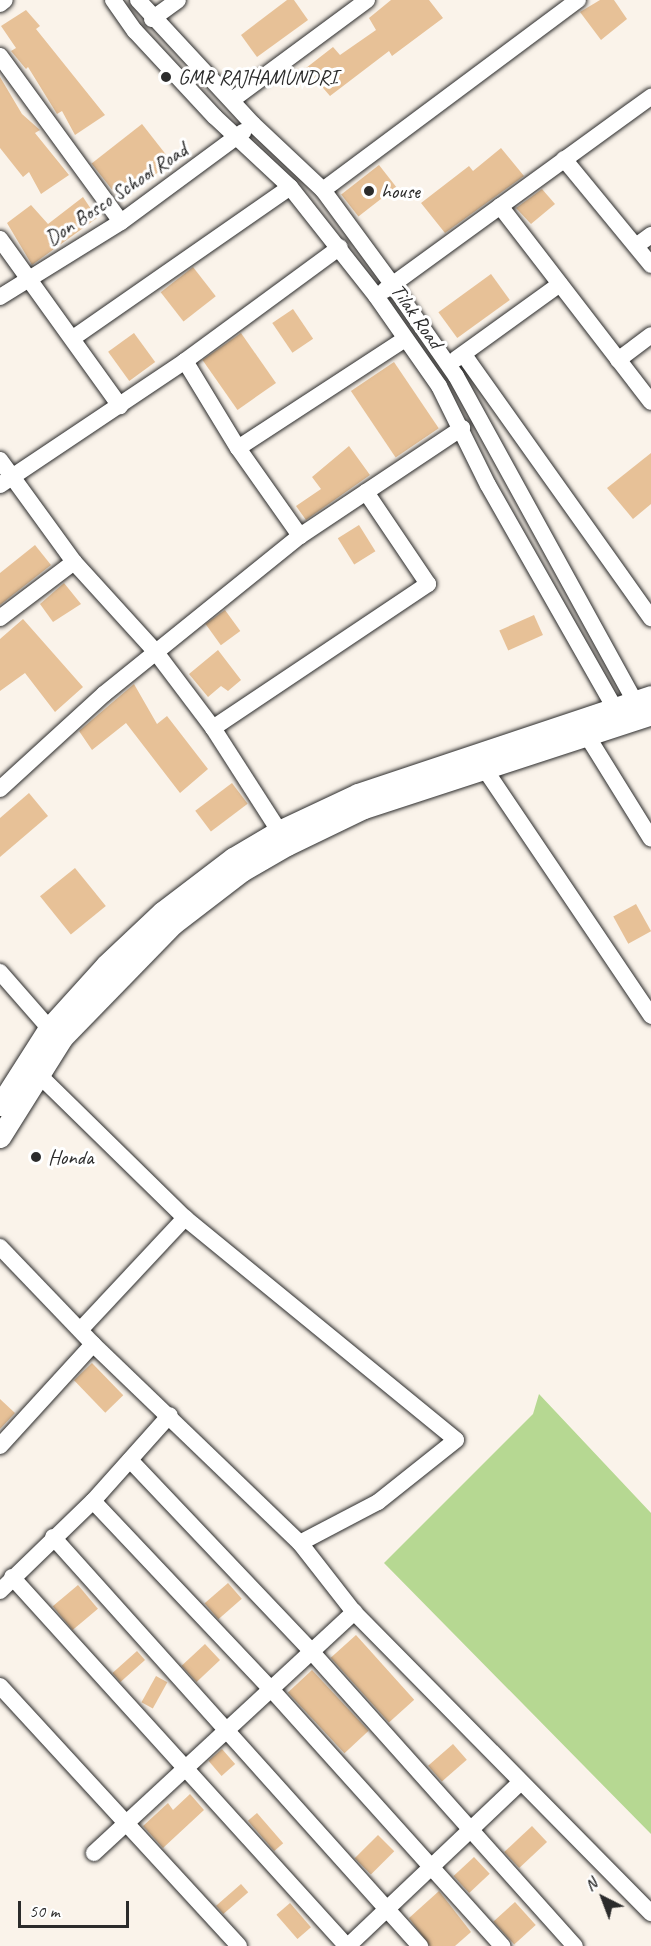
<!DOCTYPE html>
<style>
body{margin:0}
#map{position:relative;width:651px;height:1946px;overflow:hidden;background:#faf3ea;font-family:Caveat,sans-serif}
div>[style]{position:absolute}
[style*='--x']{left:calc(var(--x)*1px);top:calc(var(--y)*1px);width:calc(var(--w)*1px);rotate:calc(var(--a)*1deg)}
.green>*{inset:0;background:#b6d892}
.building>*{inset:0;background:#e7c197;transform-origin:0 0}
.roads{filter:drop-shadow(0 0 2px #2b2b2b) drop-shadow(0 0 2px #2b2b2b)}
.minor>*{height:16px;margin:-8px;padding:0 8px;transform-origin:8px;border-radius:8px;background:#fff}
.major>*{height:21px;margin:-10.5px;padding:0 10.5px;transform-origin:10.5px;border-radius:10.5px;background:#fff}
.dots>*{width:16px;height:16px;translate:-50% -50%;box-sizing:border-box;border:3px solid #fff;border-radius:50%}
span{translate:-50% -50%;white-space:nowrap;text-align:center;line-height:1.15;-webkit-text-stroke:6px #fff;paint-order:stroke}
.poi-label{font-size:21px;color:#2b2b2b}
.left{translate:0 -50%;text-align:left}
.street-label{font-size:21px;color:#2b2b2b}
.north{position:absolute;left:573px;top:1868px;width:60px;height:60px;-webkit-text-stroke:4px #fff;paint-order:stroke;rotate:318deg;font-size:16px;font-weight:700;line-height:24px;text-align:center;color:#2b2b2b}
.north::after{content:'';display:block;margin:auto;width:21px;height:27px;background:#2b2b2b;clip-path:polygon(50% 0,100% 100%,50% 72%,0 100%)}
.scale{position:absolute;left:18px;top:1901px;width:111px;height:27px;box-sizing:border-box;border:3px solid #2b2b2b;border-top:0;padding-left:8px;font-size:18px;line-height:21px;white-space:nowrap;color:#2b2b2b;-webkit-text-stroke:4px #fff;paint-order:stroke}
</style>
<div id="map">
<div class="green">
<i style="clip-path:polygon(539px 1394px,651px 1513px,651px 1834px,384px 1563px,533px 1414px)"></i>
</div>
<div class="building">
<i style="clip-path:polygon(287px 0,294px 0,308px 20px,257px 57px,241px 35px)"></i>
<i style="clip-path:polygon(391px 0,429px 0,443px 18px,392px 56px,389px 51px,330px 96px,306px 68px,333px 47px,340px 55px,376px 30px,369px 18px)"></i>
<i style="clip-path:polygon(600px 0,614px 0,627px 19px,601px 40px,580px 12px)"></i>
<i style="clip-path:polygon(26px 10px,40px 26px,36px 29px,105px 115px,75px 135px,62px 111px,57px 114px,28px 67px,26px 69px,11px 51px,16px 48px,1px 26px)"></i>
<i style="clip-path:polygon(0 77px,22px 114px,40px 130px,35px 133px,69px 175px,41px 194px,29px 172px,23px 177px,0 148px)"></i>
<i style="left:142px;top:124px;width:48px;height:64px;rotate:52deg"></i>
<i style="clip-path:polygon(501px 148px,524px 176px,445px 233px,421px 203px,469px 166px,473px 171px)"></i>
<i style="left:379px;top:165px;width:28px;height:48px;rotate:52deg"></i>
<i style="clip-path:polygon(542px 189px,555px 204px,531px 224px,516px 208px)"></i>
<i style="clip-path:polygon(83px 197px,97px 218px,32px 265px,7px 223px,31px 205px,48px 224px)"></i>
<i style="left:193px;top:267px;width:37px;height:41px;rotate:52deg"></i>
<i style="left:491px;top:274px;width:32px;height:65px;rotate:54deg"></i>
<i style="left:293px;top:309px;width:36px;height:25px;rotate:56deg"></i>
<i style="left:134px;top:333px;width:36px;height:32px;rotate:54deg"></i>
<i style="left:241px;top:333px;width:61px;height:47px;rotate:55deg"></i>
<i style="left:394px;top:362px;width:80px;height:52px;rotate:56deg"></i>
<i style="clip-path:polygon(349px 446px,370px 475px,306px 520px,296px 506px,321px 489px,312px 477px)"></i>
<i style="clip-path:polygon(651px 453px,651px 504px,633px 519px,607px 488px)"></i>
<i style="left:359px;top:525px;width:31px;height:25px;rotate:58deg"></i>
<i style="clip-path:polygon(35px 545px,51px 565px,0 605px,0 573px)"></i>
<i style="clip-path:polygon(64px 583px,81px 604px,53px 622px,40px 604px)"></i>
<i style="left:225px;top:610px;width:26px;height:24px;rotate:54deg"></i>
<i style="left:534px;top:615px;width:22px;height:38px;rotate:66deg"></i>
<i style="clip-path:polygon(23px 619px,83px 687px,55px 712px,25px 673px,0 691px,0 639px)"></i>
<i style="clip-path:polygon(218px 650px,241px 680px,228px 691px,221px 686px,208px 697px,189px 674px)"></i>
<i style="clip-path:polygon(134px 684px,157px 724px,167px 716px,208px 769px,180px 793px,126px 723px,92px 750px,79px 731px)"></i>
<i style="left:232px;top:783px;width:26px;height:46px;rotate:53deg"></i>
<i style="clip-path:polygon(29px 793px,48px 816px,0 857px,0 818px)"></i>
<i style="left:75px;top:868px;width:49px;height:45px;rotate:51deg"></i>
<i style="left:636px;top:904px;width:31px;height:26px;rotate:61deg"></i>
<i style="left:92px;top:1363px;width:45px;height:25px;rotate:46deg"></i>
<i style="clip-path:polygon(0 1399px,15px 1413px,0 1429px)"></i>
<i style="left:228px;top:1583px;width:21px;height:31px;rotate:49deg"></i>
<i style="left:78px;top:1585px;width:31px;height:33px;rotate:50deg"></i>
<i style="left:356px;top:1635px;width:87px;height:34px;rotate:48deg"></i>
<i style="left:205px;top:1644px;width:22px;height:32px;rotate:47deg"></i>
<i style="left:137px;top:1651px;width:12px;height:33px;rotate:48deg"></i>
<i style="left:312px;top:1670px;width:83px;height:33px;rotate:47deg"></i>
<i style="left:156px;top:1676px;width:13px;height:30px;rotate:29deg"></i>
<i style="left:453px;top:1744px;width:21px;height:33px;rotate:49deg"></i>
<i style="left:222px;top:1749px;width:20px;height:18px;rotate:49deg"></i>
<i style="clip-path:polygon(190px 1794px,204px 1810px,163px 1848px,143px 1826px,168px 1803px,173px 1810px)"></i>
<i style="left:257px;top:1813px;width:40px;height:12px;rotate:49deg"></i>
<i style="left:532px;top:1826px;width:22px;height:38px;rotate:47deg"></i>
<i style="left:378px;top:1835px;width:23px;height:33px;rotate:45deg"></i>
<i style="left:474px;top:1857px;width:23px;height:28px;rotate:47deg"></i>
<i style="left:241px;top:1884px;width:11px;height:33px;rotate:49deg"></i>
<i style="clip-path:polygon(439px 1891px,471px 1932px,455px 1946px,430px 1946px,409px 1918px)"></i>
<i style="left:515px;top:1902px;width:31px;height:29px;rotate:48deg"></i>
<i style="left:290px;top:1903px;width:32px;height:18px;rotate:49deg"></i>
</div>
<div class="roads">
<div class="minor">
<i style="--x:113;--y:0;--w:38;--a:55"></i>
<i style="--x:135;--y:31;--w:117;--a:47.1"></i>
<i style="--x:215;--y:117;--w:103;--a:43"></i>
<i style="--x:290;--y:187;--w:139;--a:51.7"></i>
<i style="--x:376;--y:296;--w:110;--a:55"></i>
<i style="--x:439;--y:386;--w:110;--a:63.7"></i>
<i style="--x:488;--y:485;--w:267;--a:60.4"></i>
<i style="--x:138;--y:0;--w:169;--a:47.2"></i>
<i style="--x:253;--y:124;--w:96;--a:43.3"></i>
<i style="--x:323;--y:190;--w:117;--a:53.7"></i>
<i style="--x:392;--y:284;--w:112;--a:55.2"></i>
<i style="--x:456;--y:376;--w:384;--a:61.2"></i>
<i style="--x:0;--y:4;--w:6;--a:-39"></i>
<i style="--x:152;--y:19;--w:32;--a:-36"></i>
<i style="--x:0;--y:56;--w:205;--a:53.9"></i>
<i style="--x:232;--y:100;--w:168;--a:-36.5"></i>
<i style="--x:564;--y:159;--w:137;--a:50.6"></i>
<i style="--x:323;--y:190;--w:318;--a:-36.7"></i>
<i style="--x:500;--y:206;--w:247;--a:52.4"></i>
<i style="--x:0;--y:239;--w:206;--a:54.3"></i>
<i style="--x:636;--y:246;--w:19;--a:-36"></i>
<i style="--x:385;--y:290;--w:329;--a:-36"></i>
<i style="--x:0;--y:297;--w:142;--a:-31.8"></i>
<i style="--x:121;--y:222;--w:152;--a:-36.4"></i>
<i style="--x:73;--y:338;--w:264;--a:-34.8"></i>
<i style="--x:464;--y:355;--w:323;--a:54.6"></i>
<i style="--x:456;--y:359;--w:128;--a:-35.8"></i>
<i style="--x:618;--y:360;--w:41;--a:-37.1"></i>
<i style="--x:185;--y:361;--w:102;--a:58.7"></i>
<i style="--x:238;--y:448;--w:108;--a:54.8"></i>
<i style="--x:238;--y:448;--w:199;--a:-33.1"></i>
<i style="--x:0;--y:460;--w:126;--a:54"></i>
<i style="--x:74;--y:562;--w:120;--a:47.7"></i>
<i style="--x:155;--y:651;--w:96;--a:53"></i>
<i style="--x:213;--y:728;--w:122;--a:57.3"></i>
<i style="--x:0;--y:485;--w:223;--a:-33.8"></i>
<i style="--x:185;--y:361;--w:192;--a:-36.3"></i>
<i style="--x:0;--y:618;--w:93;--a:-37.1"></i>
<i style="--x:213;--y:728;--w:259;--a:-33.8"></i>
<i style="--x:428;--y:584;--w:111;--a:-124"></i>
<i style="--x:586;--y:734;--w:123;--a:58.2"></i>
<i style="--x:484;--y:768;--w:299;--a:56"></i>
<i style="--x:0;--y:789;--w:141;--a:-42.4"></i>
<i style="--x:104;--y:694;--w:252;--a:-38.9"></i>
<i style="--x:300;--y:536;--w:195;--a:-33.7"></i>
<i style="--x:0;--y:972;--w:74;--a:48.8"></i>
<i style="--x:38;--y:1074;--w:206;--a:44.4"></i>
<i style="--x:185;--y:1218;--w:350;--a:39.3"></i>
<i style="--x:456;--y:1440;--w:100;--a:141.5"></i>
<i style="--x:378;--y:1502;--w:88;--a:152.3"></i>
<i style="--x:0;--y:1247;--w:134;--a:46.2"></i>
<i style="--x:93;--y:1344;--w:287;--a:43.9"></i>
<i style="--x:300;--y:1543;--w:88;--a:52"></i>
<i style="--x:354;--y:1612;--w:423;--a:45.4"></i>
<i style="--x:82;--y:1328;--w:151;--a:-46.9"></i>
<i style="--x:0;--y:1446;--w:138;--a:-47.6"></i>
<i style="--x:130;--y:1460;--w:263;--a:46.5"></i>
<i style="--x:311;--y:1651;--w:396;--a:48.2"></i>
<i style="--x:93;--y:1501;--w:259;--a:46.6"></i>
<i style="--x:271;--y:1689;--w:346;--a:48"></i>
<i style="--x:53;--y:1537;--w:550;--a:48.1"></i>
<i style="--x:12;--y:1577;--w:498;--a:47.8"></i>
<i style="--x:0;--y:1591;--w:129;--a:-44.1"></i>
<i style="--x:93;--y:1501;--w:115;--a:-48.2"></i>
<i style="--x:0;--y:1686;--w:353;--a:47.4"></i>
<i style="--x:94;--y:1853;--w:355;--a:-42.8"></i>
<i style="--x:348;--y:1946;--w:238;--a:-43.5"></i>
</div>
<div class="major">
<i style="--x:0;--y:1105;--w:91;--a:-57.5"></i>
<i style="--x:49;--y:1028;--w:85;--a:-47.9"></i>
<i style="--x:106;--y:965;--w:77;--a:-43.4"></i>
<i style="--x:162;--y:912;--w:89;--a:-37.3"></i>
<i style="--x:233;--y:858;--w:53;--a:-30.4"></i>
<i style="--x:279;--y:831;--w:87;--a:-25.1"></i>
<i style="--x:358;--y:794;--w:309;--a:-18.5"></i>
<i style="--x:0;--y:1137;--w:117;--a:-57.9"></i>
<i style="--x:62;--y:1038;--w:159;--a:-45.8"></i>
<i style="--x:173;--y:924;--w:87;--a:-37.5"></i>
<i style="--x:242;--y:871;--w:52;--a:-30"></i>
<i style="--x:287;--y:845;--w:85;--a:-25.7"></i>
<i style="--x:364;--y:808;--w:302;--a:-18.1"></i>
</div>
</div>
<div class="dots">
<i style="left:166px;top:77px;background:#2b2b2b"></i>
<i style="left:369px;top:191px;background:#2b2b2b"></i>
<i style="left:36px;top:1157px;background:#2b2b2b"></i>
</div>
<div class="poi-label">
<span class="left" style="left:178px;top:77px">GMR RAJHAMUNDRI</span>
<span class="left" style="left:381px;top:191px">house</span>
<span class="left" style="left:48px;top:1157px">Honda</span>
</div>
<div class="street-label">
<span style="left:116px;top:194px;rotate:-34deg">Don Bosco School Road</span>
<span style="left:417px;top:316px;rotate:55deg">Tilak Road</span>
</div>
<div class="north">N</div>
<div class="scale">50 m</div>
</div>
